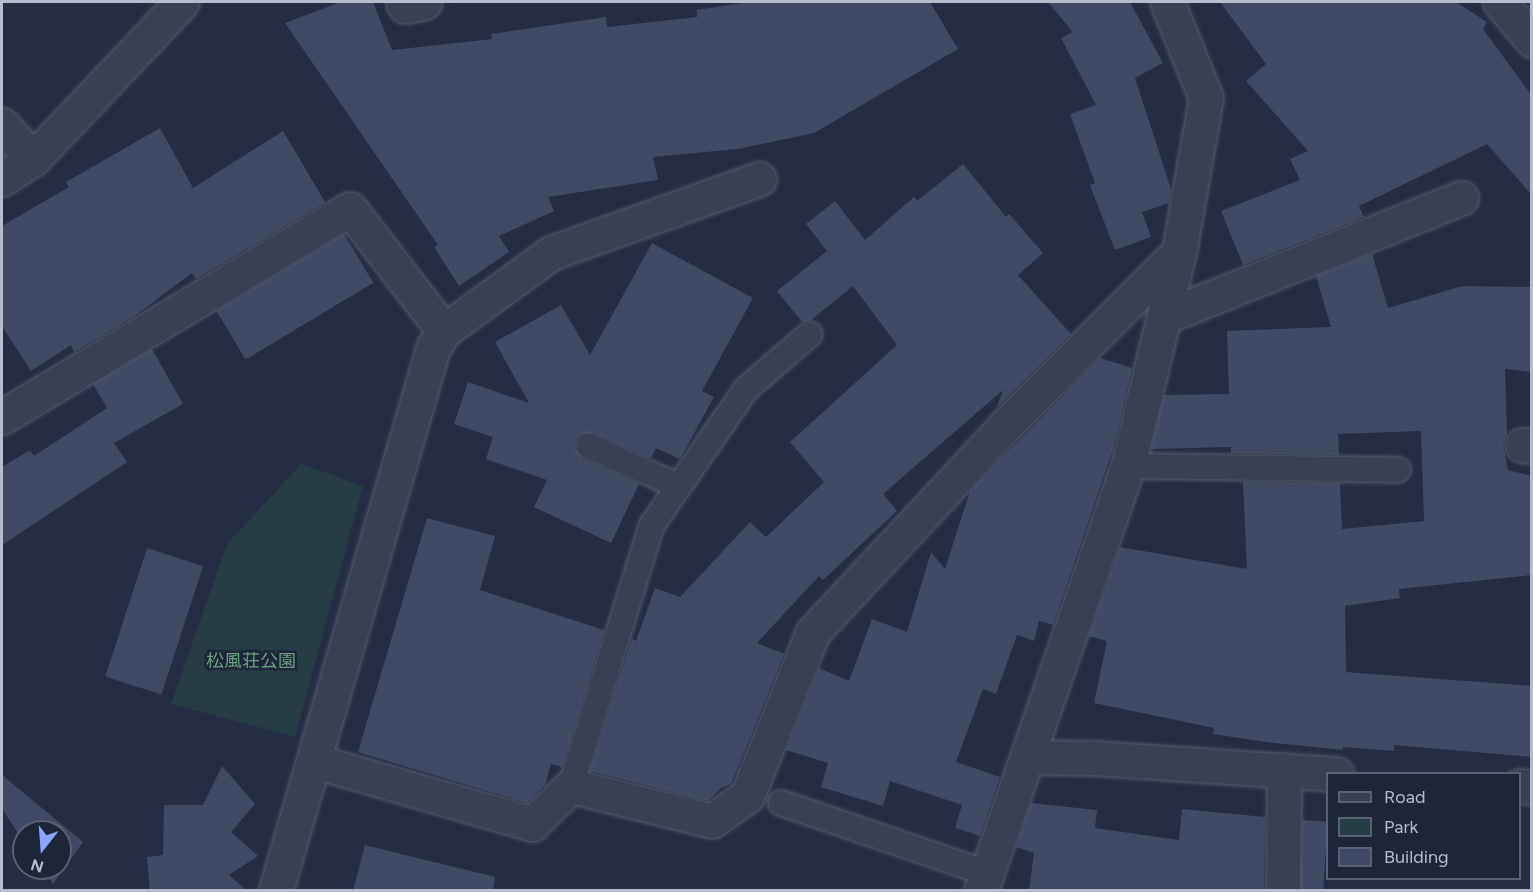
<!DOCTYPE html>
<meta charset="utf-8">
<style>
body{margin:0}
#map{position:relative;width:1533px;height:892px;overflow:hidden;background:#242d44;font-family:Figtree,"Noto Sans JP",sans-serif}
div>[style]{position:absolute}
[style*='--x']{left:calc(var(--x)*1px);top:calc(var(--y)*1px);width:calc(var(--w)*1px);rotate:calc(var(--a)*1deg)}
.green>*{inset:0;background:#263d45}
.building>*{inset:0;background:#404a65;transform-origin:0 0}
.roads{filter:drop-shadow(0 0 2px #545b6e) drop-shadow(0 0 2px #545b6e)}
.service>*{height:24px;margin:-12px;padding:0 12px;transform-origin:12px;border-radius:12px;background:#394053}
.minor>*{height:33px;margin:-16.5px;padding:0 16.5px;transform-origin:16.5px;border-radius:16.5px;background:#394053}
span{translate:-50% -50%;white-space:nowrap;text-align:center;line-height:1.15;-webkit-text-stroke:5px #1d2539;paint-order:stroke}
.park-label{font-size:18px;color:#6ba07f}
.frame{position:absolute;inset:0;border:3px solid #b6bccd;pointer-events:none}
.legend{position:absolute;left:1326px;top:772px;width:195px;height:108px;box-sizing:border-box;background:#1d2539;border:2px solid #5a6174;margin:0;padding:8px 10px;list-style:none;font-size:18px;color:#b6bccd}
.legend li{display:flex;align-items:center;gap:12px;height:30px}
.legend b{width:30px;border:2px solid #5a6174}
.north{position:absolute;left:12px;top:820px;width:60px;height:60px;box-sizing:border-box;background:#1d2539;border:2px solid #5a6174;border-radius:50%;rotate:197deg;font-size:16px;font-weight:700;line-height:24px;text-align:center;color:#b6bccd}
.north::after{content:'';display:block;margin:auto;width:21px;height:27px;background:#89a6ff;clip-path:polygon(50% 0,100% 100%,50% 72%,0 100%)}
</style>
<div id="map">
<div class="green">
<i style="clip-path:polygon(301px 464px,363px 486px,295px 737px,171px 704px,227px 544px)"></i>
</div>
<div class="building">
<i style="clip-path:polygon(341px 2px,373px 2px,392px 50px,492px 39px,491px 34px,606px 17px,607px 27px,697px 17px,697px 10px,749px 2px,930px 2px,958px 49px,814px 133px,738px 149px,653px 157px,658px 180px,548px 197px,554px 211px,499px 236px,509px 252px,459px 286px,434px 247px,438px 245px,285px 23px)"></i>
<i style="clip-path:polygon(1048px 2px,1130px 2px,1163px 63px,1135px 78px,1171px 189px,1169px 203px,1142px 212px,1151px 237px,1115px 250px,1090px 185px,1095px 183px,1070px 114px,1096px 105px,1061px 38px,1073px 32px)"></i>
<i style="clip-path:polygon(1220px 2px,1456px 2px,1487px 22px,1483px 29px,1532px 96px,1532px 195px,1487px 144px,1359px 206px,1364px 217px,1243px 265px,1221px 211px,1300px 180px,1290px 159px,1308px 151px,1246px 81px,1266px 64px)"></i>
<i style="clip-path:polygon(160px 128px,193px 188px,283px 131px,325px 202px,196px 279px,192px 273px,133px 317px,74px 352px,71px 345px,31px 371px,2px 326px,2px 226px,69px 187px,66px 182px)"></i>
<i style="clip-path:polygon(963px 164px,1006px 217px,1009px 214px,1043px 253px,1018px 275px,1071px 334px,997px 407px,1003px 390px,883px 494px,897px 511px,823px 580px,819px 576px,757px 643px,784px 654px,731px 784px,721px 788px,708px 801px,590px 771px,632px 639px,636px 641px,655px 588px,680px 597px,750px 522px,766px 537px,824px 482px,790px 442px,897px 345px,853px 286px,811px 320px,802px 322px,777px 291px,827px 251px,806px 224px,835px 201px,865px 240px,914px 197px,917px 201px)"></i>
<i style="left:344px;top:234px;width:57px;height:149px;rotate:59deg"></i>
<i style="clip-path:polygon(652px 243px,753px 298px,702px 391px,714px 397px,680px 459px,656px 448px,651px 458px,594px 433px,581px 434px,576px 440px,575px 448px,583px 459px,639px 484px,611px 543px,534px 507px,547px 480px,486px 459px,493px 437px,454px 424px,468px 382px,529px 403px,495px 342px,561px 305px,590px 355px)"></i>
<i style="clip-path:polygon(1372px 254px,1388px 308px,1462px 286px,1532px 287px,1532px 372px,1505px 369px,1507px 434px,1503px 444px,1508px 470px,1532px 476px,1532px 575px,1399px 589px,1400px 598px,1345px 606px,1346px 672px,1532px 686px,1532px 757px,1394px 745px,1394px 751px,1343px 747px,1343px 750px,1266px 742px,1213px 734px,1214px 728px,1094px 703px,1107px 641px,1089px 636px,1120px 547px,1247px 569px,1243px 482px,1340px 483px,1342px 529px,1424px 521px,1421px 431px,1338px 434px,1339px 455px,1231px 453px,1231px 447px,1151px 449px,1164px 395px,1229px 394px,1227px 331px,1331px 327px,1316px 276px)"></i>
<i style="clip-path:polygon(152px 349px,183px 404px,114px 443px,127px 462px,2px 545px,2px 467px,30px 450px,34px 456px,107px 408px,93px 384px)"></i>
<i style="clip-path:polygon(1100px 358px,1132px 368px,1113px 449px,1053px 625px,1039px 621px,1034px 641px,1017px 635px,996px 694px,983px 689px,956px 762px,1000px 777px,980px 836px,955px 828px,962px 805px,890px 781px,883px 806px,821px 787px,828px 763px,786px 750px,819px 668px,849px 681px,872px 619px,907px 632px,931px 552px,945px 569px,970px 491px)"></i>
<i style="clip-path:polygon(427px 518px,495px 536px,480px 590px,604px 630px,562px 767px,551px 764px,545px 785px,527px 803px,358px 752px)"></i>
<i style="left:147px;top:548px;width:59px;height:135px;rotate:18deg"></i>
<i style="clip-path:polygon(222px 766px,255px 804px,231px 832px,258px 856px,229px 875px,247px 891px,150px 891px,147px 857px,163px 855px,164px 805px,203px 805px)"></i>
<i style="clip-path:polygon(2px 775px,83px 842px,53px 884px,42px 868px,60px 868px,60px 832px,24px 832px,24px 842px,2px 809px)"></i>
<i style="clip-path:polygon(1031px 803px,1097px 810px,1095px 828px,1179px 840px,1182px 809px,1265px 817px,1264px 891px,1029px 891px,1034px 853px,1016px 847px)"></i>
<i style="left:1302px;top:820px;width:26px;height:71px;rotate:4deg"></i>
<i style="clip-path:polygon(365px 845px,495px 877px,493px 891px,353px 891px)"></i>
</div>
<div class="roads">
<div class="service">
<i style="--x:589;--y:446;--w:98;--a:24.2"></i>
<i style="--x:1128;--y:466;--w:270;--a:0.8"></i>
<i style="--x:571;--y:786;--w:273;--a:-72.8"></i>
<i style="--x:652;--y:525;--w:165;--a:-55.3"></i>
<i style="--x:746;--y:389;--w:84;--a:-40.7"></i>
<i style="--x:781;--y:803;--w:218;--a:18.8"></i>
</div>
<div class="minor">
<i style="--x:403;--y:2;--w:4;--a:63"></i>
<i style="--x:405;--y:6;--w:20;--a:-11"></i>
<i style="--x:1500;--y:2;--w:50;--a:49.9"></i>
<i style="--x:2;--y:125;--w:46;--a:47.6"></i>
<i style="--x:2;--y:179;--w:37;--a:-33"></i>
<i style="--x:33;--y:159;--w:216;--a:-46.5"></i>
<i style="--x:1166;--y:316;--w:318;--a:-21.8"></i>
<i style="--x:2;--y:417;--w:405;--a:-30.9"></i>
<i style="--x:350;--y:209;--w:154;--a:52.4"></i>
<i style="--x:1522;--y:445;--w:10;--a:6"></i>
<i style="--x:1027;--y:757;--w:67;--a:0.9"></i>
<i style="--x:1094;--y:758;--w:243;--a:3.8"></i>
<i style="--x:314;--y:761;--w:227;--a:16.1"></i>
<i style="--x:532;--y:824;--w:54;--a:-44.3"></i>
<i style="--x:571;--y:786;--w:145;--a:13.9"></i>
<i style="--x:712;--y:821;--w:43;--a:-35.5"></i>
<i style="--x:747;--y:796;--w:177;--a:-68.1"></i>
<i style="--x:813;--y:632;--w:280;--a:-47"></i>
<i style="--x:1004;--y:427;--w:247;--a:-45"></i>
<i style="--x:1520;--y:786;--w:12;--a:5"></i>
<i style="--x:276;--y:890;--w:564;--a:-73.85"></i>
<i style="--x:433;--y:348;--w:20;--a:-57"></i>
<i style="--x:444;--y:331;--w:132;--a:-36.1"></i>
<i style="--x:551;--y:253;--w:221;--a:-19.6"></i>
<i style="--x:981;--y:890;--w:449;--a:-70.9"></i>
<i style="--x:1128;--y:466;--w:220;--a:-76.6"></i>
<i style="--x:1179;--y:252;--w:156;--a:-80.1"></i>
<i style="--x:1206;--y:98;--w:104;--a:-112.1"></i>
<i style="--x:1283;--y:890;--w:120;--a:-89.5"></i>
</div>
</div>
<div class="park-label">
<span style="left:251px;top:661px">松風荘公園</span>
</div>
<div class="frame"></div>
<ul class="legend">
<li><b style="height:8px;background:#394053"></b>Road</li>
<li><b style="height:16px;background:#263d45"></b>Park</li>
<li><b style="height:16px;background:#404a65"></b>Building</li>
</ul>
<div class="north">N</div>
</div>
